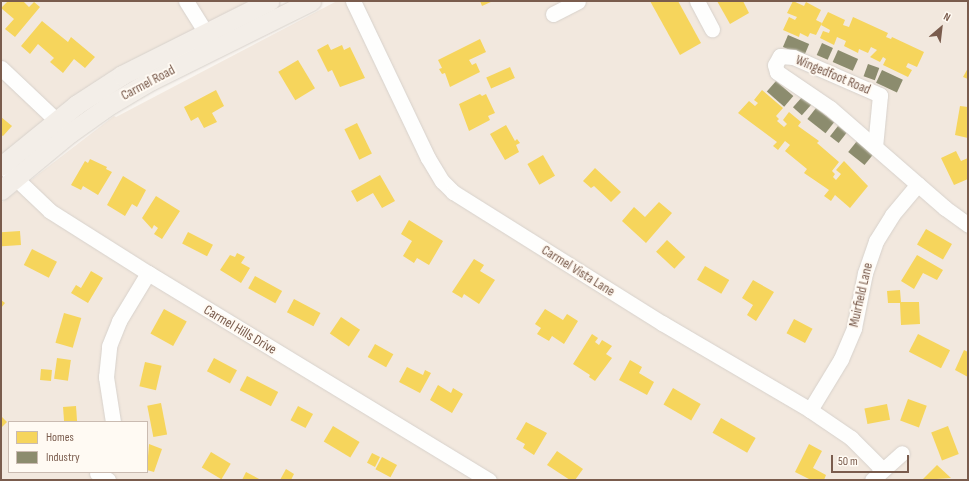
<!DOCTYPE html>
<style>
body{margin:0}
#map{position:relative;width:969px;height:481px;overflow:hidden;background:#f9f5f0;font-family:"Sofia Sans Condensed",sans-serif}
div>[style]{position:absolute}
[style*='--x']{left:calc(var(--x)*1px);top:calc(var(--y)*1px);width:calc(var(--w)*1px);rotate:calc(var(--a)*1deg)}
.residential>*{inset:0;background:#f2e8de}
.homes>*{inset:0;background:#f6d55c;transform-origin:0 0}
.industry>*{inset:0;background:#8c8c6e;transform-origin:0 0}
.roads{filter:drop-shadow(0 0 1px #d7d1cb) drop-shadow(0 0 1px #d7d1cb)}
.minor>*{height:15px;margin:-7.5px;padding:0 7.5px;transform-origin:7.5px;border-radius:7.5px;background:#fefefd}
.major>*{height:19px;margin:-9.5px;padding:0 9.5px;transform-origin:9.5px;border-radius:9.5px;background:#f3eee8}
span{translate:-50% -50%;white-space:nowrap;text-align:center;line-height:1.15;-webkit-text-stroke:4px #fffaf3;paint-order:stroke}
.street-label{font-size:14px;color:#7a5c4d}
.frame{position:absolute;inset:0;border:2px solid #7a5c4d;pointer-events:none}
.legend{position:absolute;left:8px;top:421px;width:140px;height:52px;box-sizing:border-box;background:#fffaf3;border:1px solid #cabbb1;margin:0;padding:5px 7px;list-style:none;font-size:12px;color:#7a5c4d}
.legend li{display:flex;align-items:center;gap:8px;height:20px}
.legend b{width:20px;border:1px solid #cabbb1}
.north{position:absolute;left:921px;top:8px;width:40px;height:40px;-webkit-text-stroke:3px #fffaf3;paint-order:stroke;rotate:28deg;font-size:11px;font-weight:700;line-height:16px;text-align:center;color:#7a5c4d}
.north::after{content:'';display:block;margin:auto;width:14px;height:18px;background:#7a5c4d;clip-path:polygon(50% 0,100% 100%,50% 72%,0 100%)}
.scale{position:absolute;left:831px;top:455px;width:78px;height:18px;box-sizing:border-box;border:2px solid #7a5c4d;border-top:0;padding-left:5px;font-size:12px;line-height:14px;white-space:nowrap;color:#7a5c4d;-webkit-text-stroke:3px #fffaf3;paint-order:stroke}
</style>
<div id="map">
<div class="residential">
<i style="clip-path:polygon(1px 1px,254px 1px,1px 155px)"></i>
<i style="clip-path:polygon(evenodd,337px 1px,968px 1px,968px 480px,1px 480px,1px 203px,114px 116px,116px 117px,337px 1px,9px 422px,147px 422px,147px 472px,9px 472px,9px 422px)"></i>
</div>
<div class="homes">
<i style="clip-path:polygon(8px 1px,23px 1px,29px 7px,34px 2px,40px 7px,15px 37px,5px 29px,14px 19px,1px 8px)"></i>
<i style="clip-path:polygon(480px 1px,493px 1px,482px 6px)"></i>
<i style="clip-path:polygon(650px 1px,678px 1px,701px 43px,680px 55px)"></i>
<i style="clip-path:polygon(717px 1px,743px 1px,749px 13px,730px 24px)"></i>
<i style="clip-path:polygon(793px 1px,804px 6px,806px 2px,821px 10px,816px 20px,822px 23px,816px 35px,810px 33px,808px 37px,800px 33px,799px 37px,783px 30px,789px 17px,795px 20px,797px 17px,787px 13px)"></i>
<i style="clip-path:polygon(828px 12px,845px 20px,843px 25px,849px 27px,853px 17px,888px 33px,886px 37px,891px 39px,892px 37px,924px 52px,917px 67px,908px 63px,906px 67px,912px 70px,908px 77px,883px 65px,886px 59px,883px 57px,880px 62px,870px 57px,877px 50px,871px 47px,868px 53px,859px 49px,858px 53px,844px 46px,846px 41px,837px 37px,834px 45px,820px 38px,823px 31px,829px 33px,830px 30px,821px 25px)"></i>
<i style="clip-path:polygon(42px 21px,68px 42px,71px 37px,95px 57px,85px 68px,74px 59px,63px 73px,50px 62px,54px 58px,38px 44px,30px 54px,21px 46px)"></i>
<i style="clip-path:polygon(480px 39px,486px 52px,469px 60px,472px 65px,476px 63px,480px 72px,450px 87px,445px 73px,442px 74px,439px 69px,442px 68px,438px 60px)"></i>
<i style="clip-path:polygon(328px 44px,331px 50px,342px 45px,344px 50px,350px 47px,365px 78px,340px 87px,332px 70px,328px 72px,317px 50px)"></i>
<i style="left:298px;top:60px;width:33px;height:23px;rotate:59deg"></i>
<i style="left:510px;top:67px;width:12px;height:26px;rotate:66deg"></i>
<i style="clip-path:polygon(968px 68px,968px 79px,963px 77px)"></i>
<i style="clip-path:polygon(216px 90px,224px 106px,212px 113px,217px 122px,204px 128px,198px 117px,191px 121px,184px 107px)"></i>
<i style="clip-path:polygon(762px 90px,783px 108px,776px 116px,779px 119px,777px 121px,784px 127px,787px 124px,783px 120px,789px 112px,801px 122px,798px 126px,819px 141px,817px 143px,839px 162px,832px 171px,835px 174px,833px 177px,836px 180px,841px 174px,836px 170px,844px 161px,868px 186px,850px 208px,835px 195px,831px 201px,824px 196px,829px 190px,804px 173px,807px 169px,785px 151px,790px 145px,785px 141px,778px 150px,773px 146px,777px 142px,738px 113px,749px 101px,755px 106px,758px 103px,754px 100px)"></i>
<i style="clip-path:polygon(480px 94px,482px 96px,486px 94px,495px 113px,488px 116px,490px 120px,469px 131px,459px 104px)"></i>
<i style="clip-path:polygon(960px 106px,968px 107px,968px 138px,955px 135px)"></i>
<i style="clip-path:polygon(1px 117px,12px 126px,3px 136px,1px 135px)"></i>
<i style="left:357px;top:123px;width:34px;height:14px;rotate:64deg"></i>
<i style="clip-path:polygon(506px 125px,515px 141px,517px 139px,520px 143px,516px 145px,519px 152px,505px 160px,490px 134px)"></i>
<i style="clip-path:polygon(956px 151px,961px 161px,968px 158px,968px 179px,954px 185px,941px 158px)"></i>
<i style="left:543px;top:155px;width:24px;height:18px;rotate:60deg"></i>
<i style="clip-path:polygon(90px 159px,107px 167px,106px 169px,112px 172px,98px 195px,83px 186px,81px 190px,71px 185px,85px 161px,88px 163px)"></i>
<i style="clip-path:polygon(595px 168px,621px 192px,611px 202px,594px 186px,591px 188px,583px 181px)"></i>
<i style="clip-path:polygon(380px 175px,395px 201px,382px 208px,373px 193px,357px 202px,351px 191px)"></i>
<i style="clip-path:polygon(123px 176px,146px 190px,137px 207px,132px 204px,125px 216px,107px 205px)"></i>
<i style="clip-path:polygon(156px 196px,180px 211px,162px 239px,154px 234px,158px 228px,154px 225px,152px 229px,142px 218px)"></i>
<i style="clip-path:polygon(659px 202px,672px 213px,646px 243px,622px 221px,634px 207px,645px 217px)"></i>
<i style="clip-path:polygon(409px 220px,443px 241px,429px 265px,417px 258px,414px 263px,403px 256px,412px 241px,401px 234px)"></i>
<i style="left:926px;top:229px;width:30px;height:18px;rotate:30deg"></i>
<i style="left:20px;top:231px;width:14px;height:19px;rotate:86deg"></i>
<i style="left:188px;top:232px;width:28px;height:13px;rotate:27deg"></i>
<i style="left:667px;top:240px;width:25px;height:16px;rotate:43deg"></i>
<i style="left:32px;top:249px;width:28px;height:18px;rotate:27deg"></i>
<i style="clip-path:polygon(237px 253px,245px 257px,241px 263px,250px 268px,241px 283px,220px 270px,230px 255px,235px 257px)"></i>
<i style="clip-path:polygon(917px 255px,943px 270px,937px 280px,923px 273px,914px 289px,901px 281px)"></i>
<i style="clip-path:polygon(474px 259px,484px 265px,480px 271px,495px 280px,479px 304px,464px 294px,462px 298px,452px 292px)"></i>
<i style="left:705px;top:266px;width:28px;height:16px;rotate:30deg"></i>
<i style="clip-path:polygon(91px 271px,103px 278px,88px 303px,71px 293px,76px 285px,81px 288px)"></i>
<i style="left:255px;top:276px;width:31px;height:14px;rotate:29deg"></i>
<i style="clip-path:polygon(753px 280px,774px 292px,756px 321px,747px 315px,753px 305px,742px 298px)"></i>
<i style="clip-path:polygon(900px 290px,901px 302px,919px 302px,920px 324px,901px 325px,900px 303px,888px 303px,887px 291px)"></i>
<i style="left:294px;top:299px;width:30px;height:15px;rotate:28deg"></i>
<i style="clip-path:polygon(1px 300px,5px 303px,1px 308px)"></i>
<i style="left:164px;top:309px;width:26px;height:28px;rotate:29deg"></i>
<i style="clip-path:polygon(545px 309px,563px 320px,567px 314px,578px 321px,564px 344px,552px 336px,549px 341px,537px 334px,541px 328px,535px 324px)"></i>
<i style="left:64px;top:313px;width:18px;height:31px;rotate:16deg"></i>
<i style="left:341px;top:317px;width:23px;height:20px;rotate:34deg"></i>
<i style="left:794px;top:319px;width:21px;height:16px;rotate:28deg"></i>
<i style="clip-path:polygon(592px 334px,598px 338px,595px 342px,599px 345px,602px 340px,612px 346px,606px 354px,612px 358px,595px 381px,589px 377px,590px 375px,573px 364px)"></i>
<i style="left:918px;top:334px;width:36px;height:20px;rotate:27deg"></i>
<i style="left:375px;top:344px;width:21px;height:15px;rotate:29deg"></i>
<i style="clip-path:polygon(964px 350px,968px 352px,968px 377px,955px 370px)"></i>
<i style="left:57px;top:358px;width:14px;height:21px;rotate:8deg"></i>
<i style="left:214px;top:358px;width:26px;height:15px;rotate:28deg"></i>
<i style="clip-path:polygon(630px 360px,642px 367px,639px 373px,654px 382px,647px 395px,619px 380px)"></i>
<i style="left:145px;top:362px;width:17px;height:25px;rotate:13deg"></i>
<i style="clip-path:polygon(407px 367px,423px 375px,425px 370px,431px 373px,420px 393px,399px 382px)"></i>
<i style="left:41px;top:369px;width:11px;height:11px;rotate:5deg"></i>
<i style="left:247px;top:376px;width:35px;height:16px;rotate:27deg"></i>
<i style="clip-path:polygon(438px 385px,451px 393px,453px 388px,463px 394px,452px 413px,430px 400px)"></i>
<i style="left:673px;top:388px;width:32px;height:19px;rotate:30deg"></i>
<i style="left:908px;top:399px;width:20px;height:23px;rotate:20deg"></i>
<i style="left:161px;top:403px;width:32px;height:14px;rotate:79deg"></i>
<i style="left:887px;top:404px;width:16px;height:23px;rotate:79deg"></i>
<i style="left:76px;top:406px;width:16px;height:13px;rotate:86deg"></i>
<i style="left:298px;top:406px;width:17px;height:16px;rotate:28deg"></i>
<i style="clip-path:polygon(1px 416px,7px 422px,1px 428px)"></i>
<i style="left:721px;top:418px;width:40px;height:17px;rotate:30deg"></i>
<i style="clip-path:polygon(526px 422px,547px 433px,534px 455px,523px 448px,525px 444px,516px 439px)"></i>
<i style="left:333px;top:426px;width:31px;height:18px;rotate:31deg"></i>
<i style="left:948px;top:426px;width:30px;height:18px;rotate:69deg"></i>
<i style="clip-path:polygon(149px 444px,162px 449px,154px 472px,147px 470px)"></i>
<i style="clip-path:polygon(809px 444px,822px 451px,813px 468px,826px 475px,824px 480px,811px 480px,795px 472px)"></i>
<i style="clip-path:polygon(557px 451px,583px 469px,575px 480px,570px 480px,547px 465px)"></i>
<i style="left:211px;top:452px;width:23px;height:18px;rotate:31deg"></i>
<i style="left:372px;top:453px;width:9px;height:11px;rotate:27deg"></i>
<i style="left:382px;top:457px;width:17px;height:14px;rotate:28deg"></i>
<i style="clip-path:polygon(937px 465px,951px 478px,922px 480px)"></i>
<i style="clip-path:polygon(286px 469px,294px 474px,291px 480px,280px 480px)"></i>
<i style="clip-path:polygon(246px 472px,261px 480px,242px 480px)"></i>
</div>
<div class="industry">
<i style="left:788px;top:35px;width:23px;height:13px;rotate:23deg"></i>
<i style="left:822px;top:43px;width:12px;height:13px;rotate:24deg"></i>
<i style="left:838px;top:50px;width:22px;height:13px;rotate:24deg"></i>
<i style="left:868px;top:64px;width:12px;height:13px;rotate:20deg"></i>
<i style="left:882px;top:70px;width:23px;height:14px;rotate:25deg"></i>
<i style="left:776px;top:81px;width:23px;height:14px;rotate:41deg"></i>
<i style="left:803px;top:96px;width:12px;height:15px;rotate:42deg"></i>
<i style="left:816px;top:108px;width:23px;height:14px;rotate:38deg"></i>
<i style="left:838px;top:126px;width:11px;height:13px;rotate:38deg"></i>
<i style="left:857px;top:141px;width:21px;height:14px;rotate:39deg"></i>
</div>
<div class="roads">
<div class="minor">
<i style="--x:186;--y:1;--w:38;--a:58"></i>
<i style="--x:353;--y:1;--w:174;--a:64.5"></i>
<i style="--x:428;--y:158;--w:27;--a:59"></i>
<i style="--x:442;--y:181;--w:16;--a:45"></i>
<i style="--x:453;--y:192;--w:247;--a:32.1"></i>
<i style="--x:662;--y:323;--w:172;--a:30.4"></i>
<i style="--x:810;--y:410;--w:50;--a:34.3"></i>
<i style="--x:851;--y:438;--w:44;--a:45"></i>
<i style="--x:697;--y:1;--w:32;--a:62"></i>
<i style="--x:553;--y:14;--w:28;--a:-27"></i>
<i style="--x:1;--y:68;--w:76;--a:43.4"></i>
<i style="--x:875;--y:147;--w:52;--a:-84.5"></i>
<i style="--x:880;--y:95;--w:95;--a:-156.4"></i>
<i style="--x:793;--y:57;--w:13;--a:-176"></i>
<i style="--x:780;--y:56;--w:10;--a:119"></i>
<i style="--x:775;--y:65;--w:7;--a:74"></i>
<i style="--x:777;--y:72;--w:64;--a:34.2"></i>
<i style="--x:830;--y:108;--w:152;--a:41"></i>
<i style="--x:945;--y:208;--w:29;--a:36"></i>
<i style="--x:7;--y:170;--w:59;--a:43.6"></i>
<i style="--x:50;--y:211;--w:116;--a:32.3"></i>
<i style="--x:148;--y:273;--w:399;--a:31.3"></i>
<i style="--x:810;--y:410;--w:60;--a:-58.7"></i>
<i style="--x:841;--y:359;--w:34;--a:-67"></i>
<i style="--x:854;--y:328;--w:56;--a:-78.7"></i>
<i style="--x:865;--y:273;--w:34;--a:-71"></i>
<i style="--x:876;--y:241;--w:31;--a:-58"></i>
<i style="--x:892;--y:215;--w:40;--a:-50"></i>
<i style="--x:113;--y:422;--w:46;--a:-98.8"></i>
<i style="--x:106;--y:377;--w:31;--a:-84"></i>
<i style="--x:109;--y:346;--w:27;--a:-68"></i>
<i style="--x:119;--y:321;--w:56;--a:-58.9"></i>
<i style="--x:97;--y:473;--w:13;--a:32"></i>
<i style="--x:872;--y:480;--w:40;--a:-42"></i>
</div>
<div class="major">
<i style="--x:1;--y:166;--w:97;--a:-39.1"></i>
<i style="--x:76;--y:105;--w:55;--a:-33.1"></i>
<i style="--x:122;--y:75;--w:165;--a:-26.6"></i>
<i style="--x:1;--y:190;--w:89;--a:-39.6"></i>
<i style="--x:70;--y:133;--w:50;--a:-35.3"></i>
<i style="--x:111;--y:104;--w:45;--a:-30.5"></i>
<i style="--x:150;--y:81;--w:180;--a:-26.4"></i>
</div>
</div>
<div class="street-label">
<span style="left:833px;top:75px;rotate:23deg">Wingedfoot Road</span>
<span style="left:148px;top:83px;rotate:-28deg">Carmel Road</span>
<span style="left:578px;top:271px;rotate:32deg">Carmel Vista Lane</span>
<span style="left:861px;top:295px;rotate:-77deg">Muirfield Lane</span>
<span style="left:240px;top:330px;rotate:31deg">Carmel Hills Drive</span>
</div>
<div class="frame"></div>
<ul class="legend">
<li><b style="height:11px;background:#f6d55c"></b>Homes</li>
<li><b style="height:11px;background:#8c8c6e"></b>Industry</li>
</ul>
<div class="north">N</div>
<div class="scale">50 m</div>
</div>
